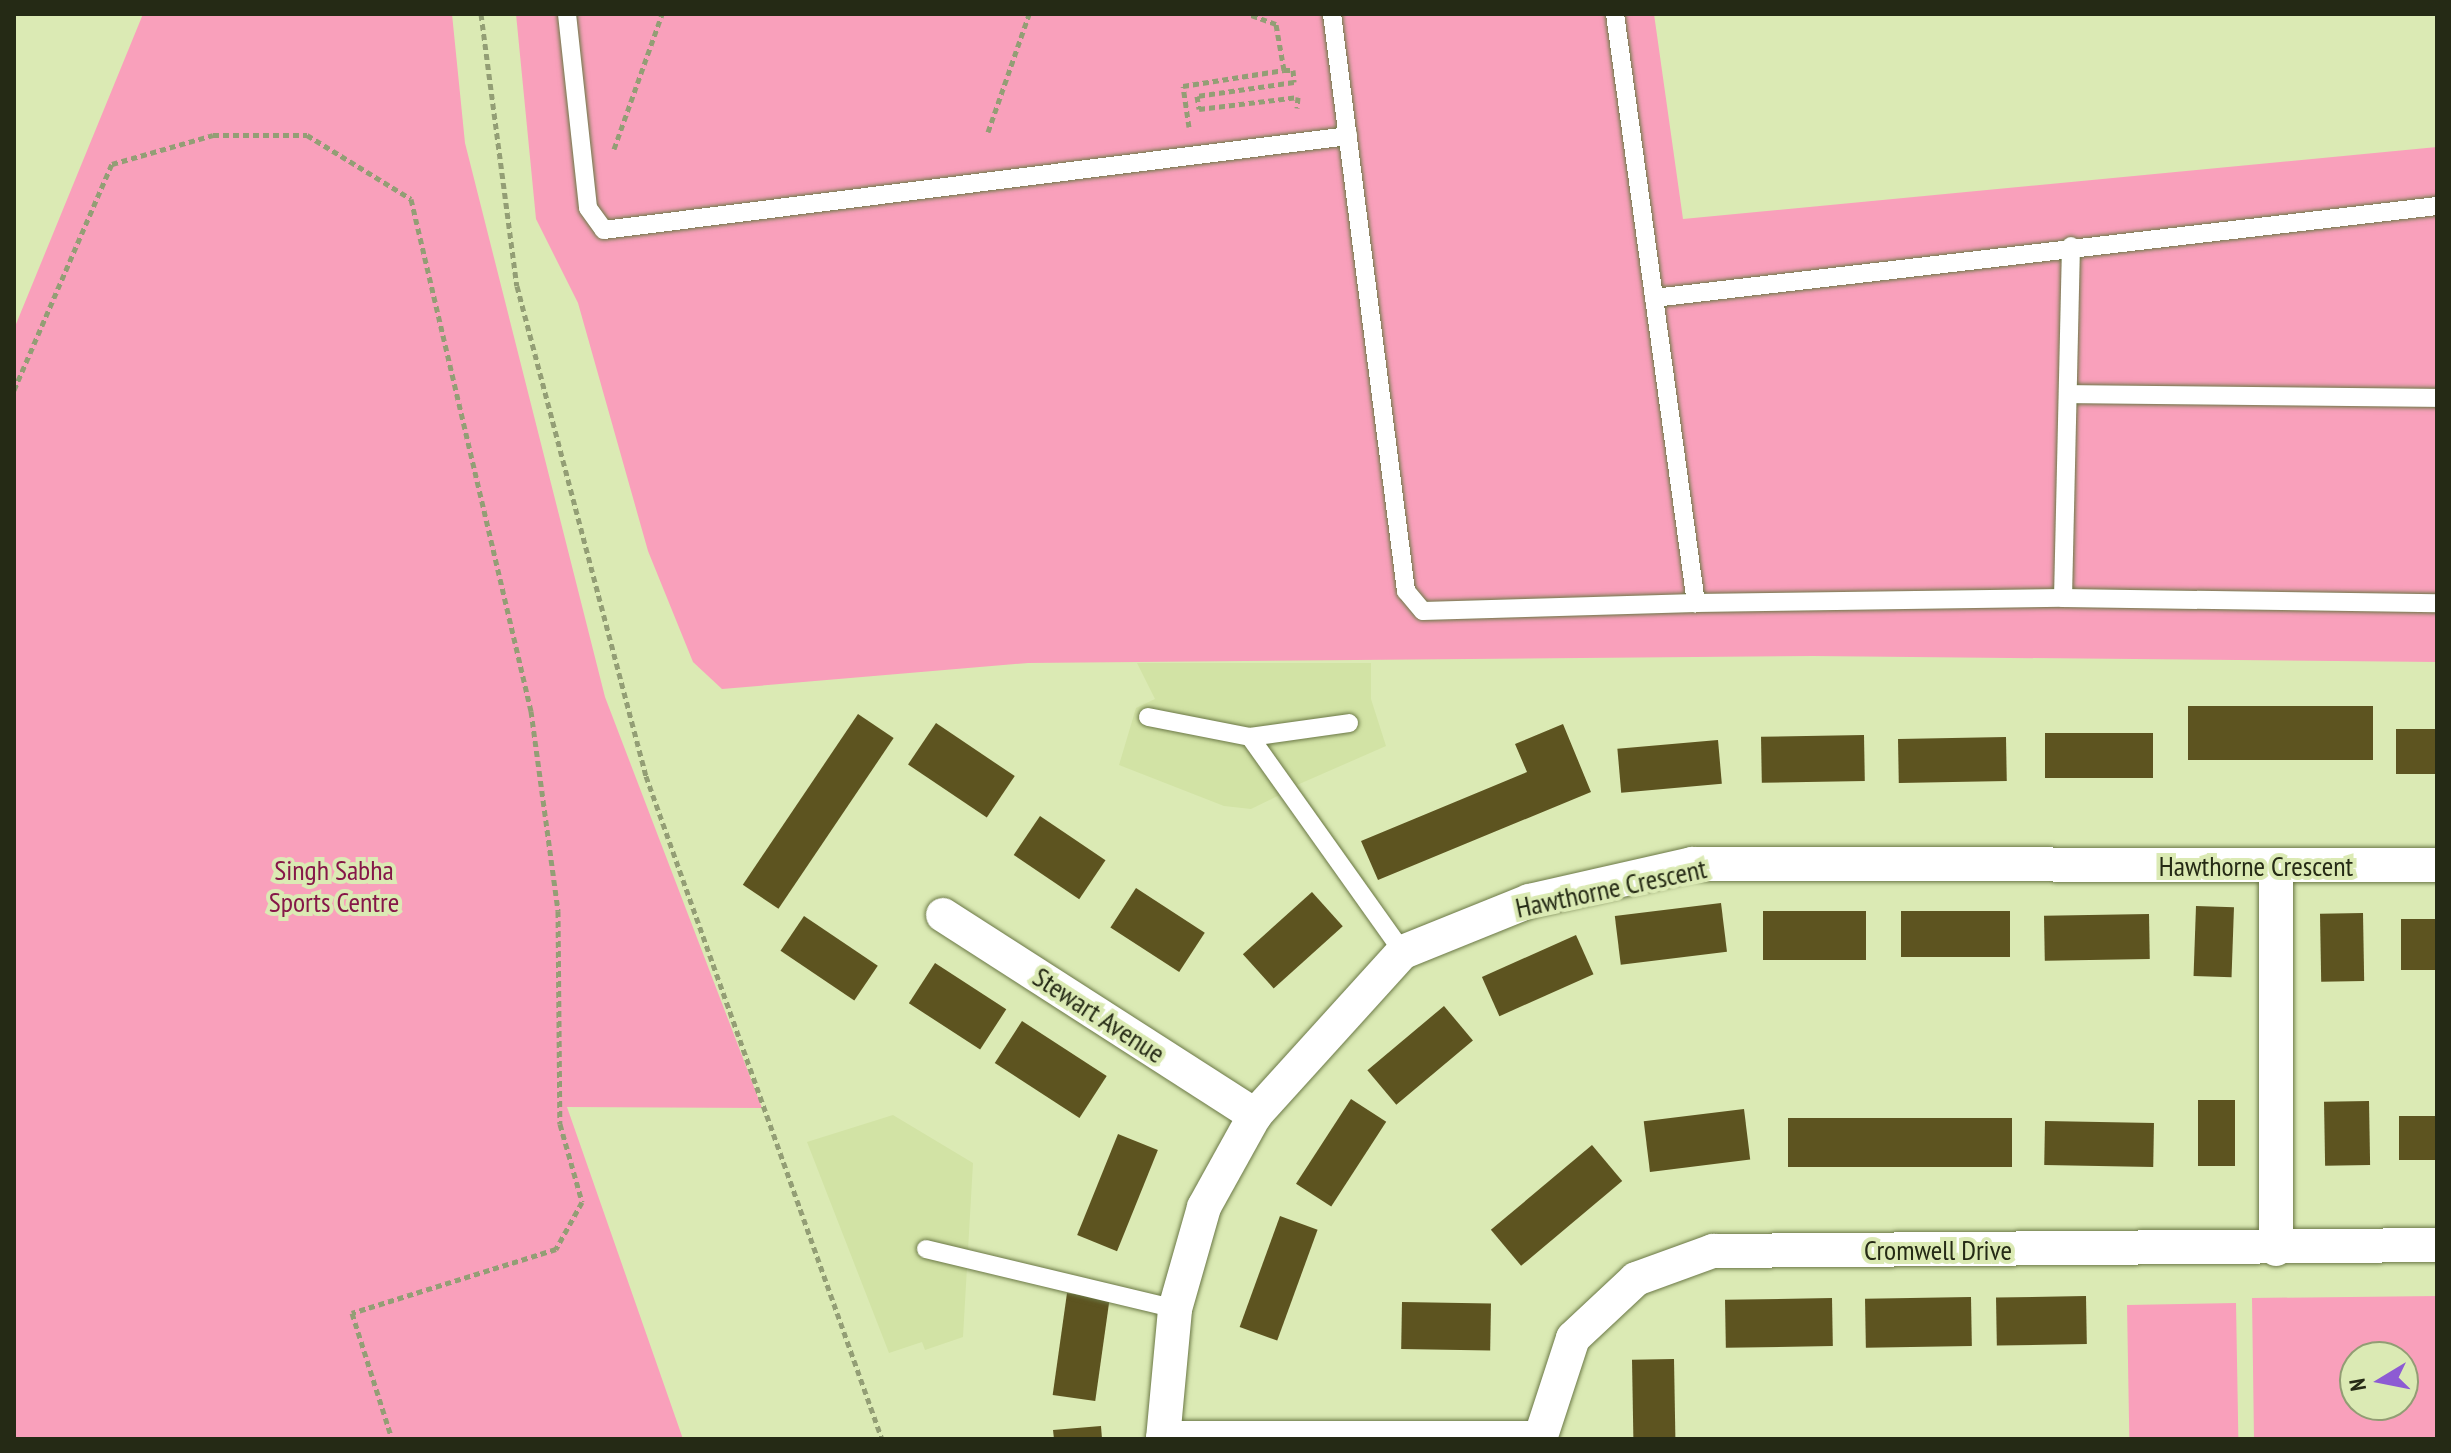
<!DOCTYPE html>
<style>
body{margin:0}
#map{position:relative;width:2451px;height:1453px;overflow:hidden;background:#dbeab4;font-family:"PT Sans Narrow",sans-serif}
div>[style]{position:absolute}
[style*='--x']{left:calc(var(--x)*1px);top:calc(var(--y)*1px);width:calc(var(--w)*1px);rotate:calc(var(--a)*1deg)}
.built>*{inset:0;background:#d2e3a5}
.green>*{inset:0;background:#f9a0bb;transform-origin:0 0}
.building>*{inset:0;background:#5d5420;transform-origin:0 0}
.path>*{height:5px;margin-top:-2.5px;transform-origin:0;background:repeating-linear-gradient(90deg,#939e75 0 6px,transparent 0 10px)}
.roads{filter:drop-shadow(0 0 2px #6b7846) drop-shadow(0 0 2px #6b7846)}
.lane>*{height:18px;margin:-9px;padding:0 9px;transform-origin:9px;border-radius:9px;background:#fff}
.street>*{height:34px;margin:-17px;padding:0 17px;transform-origin:17px;border-radius:17px;background:#fff}
span{translate:-50% -50%;white-space:nowrap;text-align:center;line-height:1.15;-webkit-text-stroke:8px #dbeab4;paint-order:stroke}
.street-label{font-size:28px;color:#252a15}
.park-label{font-size:28px;color:#861748}
.frame{position:absolute;inset:0;border:16px solid #252a15;pointer-events:none}
.north{position:absolute;left:2339px;top:1341px;width:80px;height:80px;box-sizing:border-box;background:#dbeab4;border:2px solid #929d74;border-radius:50%;rotate:260deg;font-size:22px;font-weight:700;line-height:32px;text-align:center;color:#252a15}
.north::after{content:'';display:block;margin:auto;width:28px;height:36px;background:#8d5bd3;clip-path:polygon(50% 0,100% 100%,50% 72%,0 100%)}
</style>
<div id="map">
<div class="built">
<i style="clip-path:polygon(1137px 663px,1371px 663px,1371px 699px,1386px 746px,1297px 785px,1378px 898px,1363px 913px,1280px 795px,1251px 809px,1224px 806px,1119px 765px,1136px 708px,1155px 699px)"></i>
<i style="clip-path:polygon(893px 1115px,973px 1163px,963px 1337px,925px 1350px,922px 1342px,889px 1353px,807px 1142px)"></i>
</div>
<div class="green">
<i style="clip-path:polygon(143px 14px,452px 14px,465px 143px,605px 697px,762px 1108px,567px 1107px,683px 1439px,14px 1439px,14px 329px)"></i>
<i style="clip-path:polygon(516px 14px,1654px 14px,1683px 219px,2437px 147px,2437px 662px,1813px 656px,1028px 663px,722px 689px,693px 662px,648px 551px,578px 303px,536px 219px)"></i>
<i style="clip-path:polygon(evenodd,2437px 1296px,2437px 1439px,2254px 1439px,2252px 1298px,2437px 1296px,2403px 1357px,2403px 1405px,2355px 1405px,2355px 1357px,2403px 1357px)"></i>
<i style="left:2236px;top:1303px;width:136px;height:109px;rotate:89deg"></i>
</div>
<div class="building">
<i style="left:2373px;top:706px;width:54px;height:185px;rotate:90deg"></i>
<i style="left:858px;top:714px;width:43px;height:206px;rotate:34deg"></i>
<i style="left:936px;top:723px;width:95px;height:50px;rotate:34deg"></i>
<i style="clip-path:polygon(1563px 724px,1591px 792px,1378px 880px,1361px 841px,1527px 772px,1515px 744px)"></i>
<i style="left:2396px;top:729px;width:41px;height:45px"></i>
<i style="left:2045px;top:733px;width:108px;height:45px"></i>
<i style="left:1864px;top:735px;width:46px;height:103px;rotate:89deg"></i>
<i style="left:2006px;top:737px;width:44px;height:108px;rotate:89deg"></i>
<i style="left:1718px;top:740px;width:44px;height:101px;rotate:85deg"></i>
<i style="left:1040px;top:816px;width:79px;height:47px;rotate:34deg"></i>
<i style="left:1136px;top:888px;width:82px;height:47px;rotate:33deg"></i>
<i style="left:1312px;top:892px;width:46px;height:93px;rotate:48deg"></i>
<i style="left:1721px;top:903px;width:49px;height:107px;rotate:83deg"></i>
<i style="left:2196px;top:906px;width:38px;height:70px;rotate:2deg"></i>
<i style="left:1866px;top:911px;width:49px;height:103px;rotate:90deg"></i>
<i style="left:2010px;top:911px;width:46px;height:109px;rotate:90deg"></i>
<i style="left:2363px;top:913px;width:68px;height:43px;rotate:89deg"></i>
<i style="left:2149px;top:914px;width:45px;height:105px;rotate:89deg"></i>
<i style="left:804px;top:916px;width:89px;height:42px;rotate:34deg"></i>
<i style="left:2437px;top:919px;width:51px;height:36px;rotate:90deg"></i>
<i style="left:1576px;top:935px;width:43px;height:103px;rotate:66deg"></i>
<i style="left:935px;top:963px;width:85px;height:48px;rotate:33deg"></i>
<i style="left:1444px;top:1006px;width:45px;height:100px;rotate:50deg"></i>
<i style="left:1022px;top:1021px;width:101px;height:50px;rotate:33deg"></i>
<i style="left:1351px;top:1099px;width:42px;height:101px;rotate:33deg"></i>
<i style="left:2198px;top:1100px;width:37px;height:66px"></i>
<i style="left:2369px;top:1101px;width:64px;height:45px;rotate:89deg"></i>
<i style="left:1744px;top:1109px;width:51px;height:101px;rotate:83deg"></i>
<i style="left:2437px;top:1116px;width:44px;height:38px;rotate:90deg"></i>
<i style="left:2012px;top:1118px;width:49px;height:224px;rotate:90deg"></i>
<i style="left:2045px;top:1121px;width:109px;height:44px;rotate:1deg"></i>
<i style="left:1118px;top:1134px;width:43px;height:109px;rotate:22deg"></i>
<i style="left:1592px;top:1145px;width:47px;height:132px;rotate:50deg"></i>
<i style="left:1280px;top:1216px;width:40px;height:118px;rotate:20deg"></i>
<i style="left:1067px;top:1293px;width:43px;height:103px;rotate:8deg"></i>
<i style="left:2086px;top:1296px;width:48px;height:90px;rotate:89deg"></i>
<i style="left:1971px;top:1297px;width:49px;height:106px;rotate:89deg"></i>
<i style="left:1832px;top:1298px;width:48px;height:107px;rotate:89deg"></i>
<i style="left:1402px;top:1302px;width:89px;height:47px;rotate:1deg"></i>
<i style="left:1674px;top:1359px;width:80px;height:42px;rotate:89deg"></i>
<i style="clip-path:polygon(1101px 1426px,1102px 1439px,1054px 1439px,1053px 1430px)"></i>
</div>
<div class="path">
<i style="--x:481;--y:14;--w:274;--a:82.5"></i>
<i style="--x:517;--y:286;--w:507;--a:75.25"></i>
<i style="--x:646;--y:776;--w:704;--a:70.41"></i>
<i style="--x:1284;--y:70;--w:9;--a:0"></i>
<i style="--x:1293;--y:70;--w:12;--a:85"></i>
<i style="--x:1294;--y:82;--w:98;--a:171.8"></i>
<i style="--x:1197;--y:96;--w:13;--a:81"></i>
<i style="--x:1199;--y:109;--w:100;--a:-6.9"></i>
<i style="--x:1298;--y:97;--w:11;--a:95"></i>
<i style="--x:1189;--y:127;--w:41;--a:-98.3"></i>
<i style="--x:1183;--y:86;--w:102;--a:-9"></i>
<i style="--x:1284;--y:70;--w:47;--a:-99.9"></i>
<i style="--x:1276;--y:24;--w:29;--a:-160"></i>
<i style="--x:988;--y:132;--w:125;--a:-70.8"></i>
<i style="--x:614;--y:149;--w:143;--a:-70.4"></i>
<i style="--x:14;--y:390;--w:246;--a:-66.6"></i>
<i style="--x:112;--y:164;--w:105;--a:-16"></i>
<i style="--x:213;--y:135;--w:94;--a:0"></i>
<i style="--x:307;--y:135;--w:122;--a:31.6"></i>
<i style="--x:411;--y:199;--w:526;--a:76.81"></i>
<i style="--x:531;--y:711;--w:202;--a:82.3"></i>
<i style="--x:558;--y:911;--w:213;--a:89.5"></i>
<i style="--x:560;--y:1124;--w:81;--a:74.2"></i>
<i style="--x:582;--y:1202;--w:54;--a:119"></i>
<i style="--x:556;--y:1249;--w:214;--a:162.6"></i>
<i style="--x:352;--y:1313;--w:132;--a:72.4"></i>
</div>
<div class="roads">
<div class="lane">
<i style="--x:567;--y:14;--w:195;--a:83.8"></i>
<i style="--x:588;--y:208;--w:27;--a:54"></i>
<i style="--x:604;--y:230;--w:750;--a:-7.2"></i>
<i style="--x:1332;--y:14;--w:582;--a:82.69"></i>
<i style="--x:1406;--y:591;--w:26;--a:50"></i>
<i style="--x:1423;--y:611;--w:273;--a:-1.7"></i>
<i style="--x:1615;--y:14;--w:595;--a:82.17"></i>
<i style="--x:1696;--y:603;--w:367;--a:-0.8"></i>
<i style="--x:2063;--y:598;--w:374;--a:0.8"></i>
<i style="--x:1654;--y:298;--w:788;--a:-6.7"></i>
<i style="--x:2069;--y:394;--w:368;--a:0.6"></i>
<i style="--x:2063;--y:598;--w:352;--a:-88.7"></i>
<i style="--x:1148;--y:717;--w:104;--a:11.1"></i>
<i style="--x:1250;--y:737;--w:100;--a:-8"></i>
<i style="--x:1250;--y:737;--w:264;--a:54.6"></i>
<i style="--x:926;--y:1249;--w:256;--a:13.5"></i>
</div>
<div class="street">
<i style="--x:2276;--y:866;--w:383;--a:90"></i>
<i style="--x:943;--y:915;--w:371;--a:32.7"></i>
<i style="--x:1163;--y:1438;--w:377;--a:0"></i>
<i style="--x:1163;--y:1439;--w:131;--a:-84.7"></i>
<i style="--x:1175;--y:1309;--w:106;--a:-74.1"></i>
<i style="--x:1204;--y:1207;--w:105;--a:-61"></i>
<i style="--x:1255;--y:1115;--w:220;--a:-47.8"></i>
<i style="--x:1403;--y:952;--w:136;--a:-22"></i>
<i style="--x:1529;--y:901;--w:167;--a:-12.8"></i>
<i style="--x:1692;--y:864;--w:745;--a:0.08"></i>
<i style="--x:1540;--y:1439;--w:106;--a:-71.9"></i>
<i style="--x:1573;--y:1338;--w:86;--a:-43.1"></i>
<i style="--x:1636;--y:1279;--w:82;--a:-20"></i>
<i style="--x:1713;--y:1251;--w:724;--a:-0.47"></i>
</div>
</div>
<div class="street-label">
<span style="left:2256px;top:866px">Hawthorne Crescent</span>
<span style="left:1611px;top:888px;rotate:-12deg">Hawthorne Crescent</span>
<span style="left:1099px;top:1015px;rotate:33deg">Stewart Avenue</span>
<span style="left:1938px;top:1250px">Cromwell Drive</span>
</div>
<div class="park-label">
<span style="left:334px;top:886px">Singh Sabha<br>Sports Centre</span>
</div>
<div class="frame"></div>
<div class="north">N</div>
</div>
